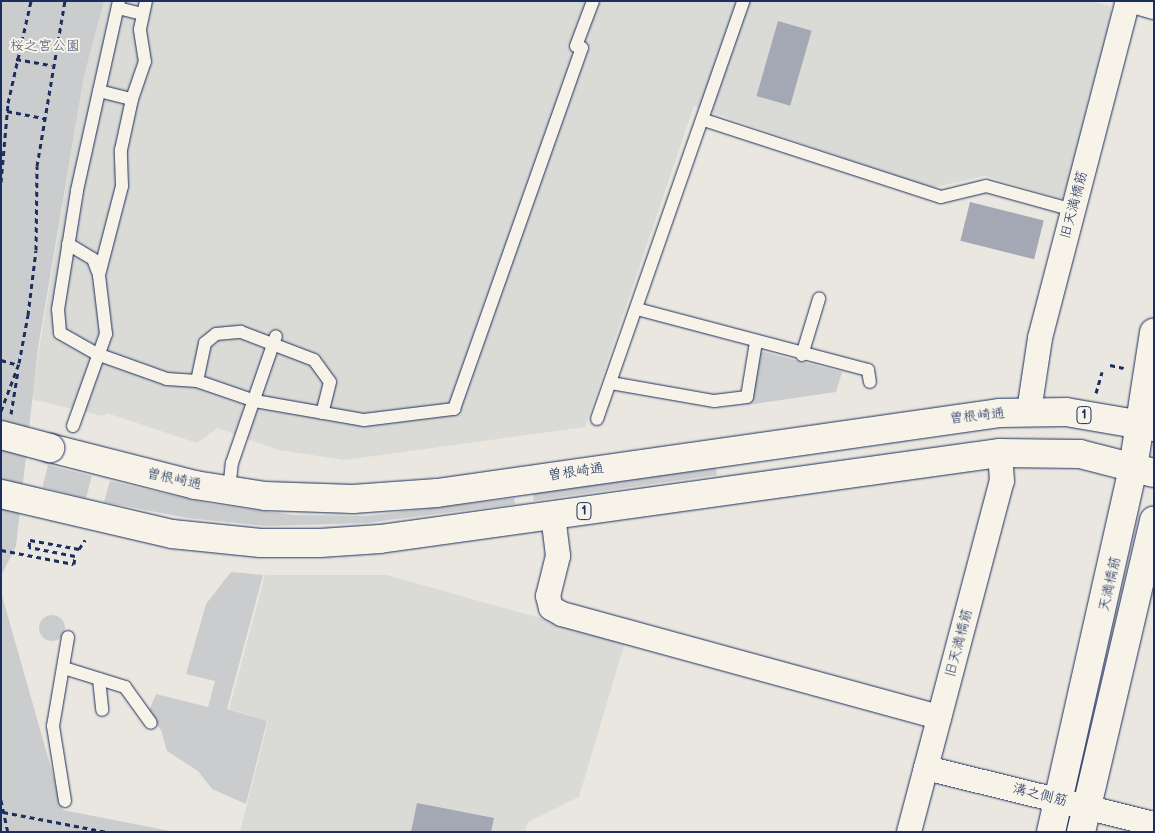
<!DOCTYPE html>
<meta charset="utf-8">
<style>
body{margin:0}
#map{position:relative;width:1155px;height:833px;overflow:hidden;background:#eae7e0;font-family:"Balsamiq Sans","Klee One",sans-serif}
div>[style]{position:absolute}
[style*='--x']{left:calc(var(--x)*1px);top:calc(var(--y)*1px);width:calc(var(--w)*1px);rotate:calc(var(--a)*1deg)}
.built>*{inset:0;background:#dadad6}
.green>*{inset:0;background:#cbcccd;transform-origin:0 0}
.round{border-radius:50%}
.water>*{inset:0;background:#a3a8b4;transform-origin:0 0}
.path>*{height:3px;margin-top:-1.5px;transform-origin:0;background:repeating-linear-gradient(90deg,#1b2f5e 0 5px,transparent 0 9px)}
.roads{filter:drop-shadow(0 0 1px #1b2f5e) drop-shadow(0 0 1px #1b2f5e)}
.service>*{height:12px;margin:-6px;padding:0 6px;transform-origin:6px;border-radius:6px;background:#f7f3e8}
.minor>*{height:24px;margin:-12px;padding:0 12px;transform-origin:12px;border-radius:12px;background:#f7f3e8}
.tertiary>*{height:28px;margin:-14px;padding:0 14px;transform-origin:14px;border-radius:14px;background:#f7f3e8}
.primary>*{height:28px;margin:-14px;padding:0 14px;transform-origin:14px;border-radius:14px;background:#f7f3e8}
.trunk>*{height:28px;margin:-14px;padding:0 14px;transform-origin:14px;border-radius:14px;background:#f7f3e8}
.bridges{filter:drop-shadow(0 0 1px #1b2f5e) drop-shadow(0 0 1px #1b2f5e)}
.trunk-bridge>*{height:28px;margin:-14px;padding:0 14px;transform-origin:14px;border-radius:14px;background:#f7f3e8}
span{translate:-50% -50%;white-space:nowrap;text-align:center;line-height:1.15;-webkit-text-stroke:4px #f7f3e8;paint-order:stroke}
.shield-label span{padding:1px 4px;background:#f7f3e8;border:1px solid;border-radius:4px;-webkit-text-stroke-width:0}
.shield-label{font-size:12px;color:#1b2f5e;font-weight:700}
.park-label{font-size:14px;color:#47567a}
.street-label{font-size:14px;color:#1b2f5e}
.frame{position:absolute;inset:0;border:2px solid #1b2f5e;pointer-events:none}
</style>
<div id="map">
<div class="built">
<i style="clip-path:polygon(104px 1px,1092px 1px,1109px 6px,1112px 12px,1063px 199px,985px 176px,931px 188px,694px 106px,585px 427px,345px 460px,278px 450px,218px 428px,197px 443px,107px 413px,102px 416px,31px 399px,84px 76px)"></i>
<i style="clip-path:polygon(265px 575px,387px 575px,625px 642px,579px 797px,528px 822px,525px 832px,240px 832px,268px 721px,229px 709px)"></i>
</div>
<div class="green">
<i style="clip-path:polygon(1px 1px,104px 1px,84px 76px,38px 348px,16px 546px,1px 576px)"></i>
<i style="clip-path:polygon(756px 350px,842px 372px,836px 392px,747px 405px)"></i>
<i style="left:48px;top:465px;width:45px;height:23px;rotate:14deg"></i>
<i style="left:716px;top:468px;width:7px;height:185px;rotate:82deg"></i>
<i style="clip-path:polygon(110px 481px,211px 504px,294px 515px,366px 516px,514px 498px,515px 504px,366px 523px,267px 526px,187px 518px,104px 502px)"></i>
<i style="clip-path:polygon(231px 572px,263px 575px,227px 709px,267px 721px,246px 804px,212px 789px,198px 771px,167px 751px,161px 730px,148px 713px,156px 694px,208px 707px,215px 681px,186px 674px,206px 604px)"></i>
<i style="clip-path:polygon(1px 592px,63px 810px,175px 832px,1px 832px)"></i>
<i class="round" style="left:39px;top:615px;width:26px;height:26px"></i>
</div>
<div class="water">
<i style="left:778px;top:21px;width:35px;height:78px;rotate:16deg"></i>
<i style="left:970px;top:202px;width:76px;height:40px;rotate:14deg"></i>
<i style="clip-path:polygon(417px 803px,494px 818px,491px 832px,411px 832px)"></i>
</div>
<div class="path">
<i style="--x:16;--y:59;--w:36;--a:10"></i>
<i style="--x:7;--y:111;--w:38;--a:11"></i>
<i style="--x:1;--y:182;--w:79;--a:-84.9"></i>
<i style="--x:8;--y:103;--w:105;--a:-77.3"></i>
<i style="--x:1;--y:360;--w:19;--a:16"></i>
<i style="--x:1110;--y:365;--w:14;--a:12"></i>
<i style="--x:1096;--y:393;--w:22;--a:-74"></i>
<i style="--x:1;--y:411;--w:51;--a:-69.4"></i>
<i style="--x:19;--y:363;--w:49;--a:-79.4"></i>
<i style="--x:28;--y:315;--w:65;--a:-83"></i>
<i style="--x:36;--y:250;--w:84;--a:-89.3"></i>
<i style="--x:37;--y:166;--w:167;--a:-80.4"></i>
<i style="--x:11;--y:414;--w:44;--a:-80.8"></i>
<i style="--x:1;--y:550;--w:74;--a:10.9"></i>
<i style="--x:74;--y:564;--w:8;--a:-83"></i>
<i style="--x:75;--y:556;--w:47;--a:-168.9"></i>
<i style="--x:29;--y:547;--w:7;--a:-82"></i>
<i style="--x:30;--y:540;--w:50;--a:10.4"></i>
<i style="--x:79;--y:549;--w:11;--a:-56"></i>
<i style="--x:1;--y:800;--w:33;--a:78"></i>
<i style="--x:3;--y:812;--w:106;--a:10.9"></i>
</div>
<div class="roads">
<div class="service">
<i style="--x:119;--y:1;--w:195;--a:102.5"></i>
<i style="--x:77;--y:191;--w:120;--a:99.1"></i>
<i style="--x:58;--y:309;--w:24;--a:85"></i>
<i style="--x:60;--y:333;--w:43;--a:29.6"></i>
<i style="--x:97;--y:354;--w:74;--a:19.7"></i>
<i style="--x:167;--y:379;--w:30;--a:4"></i>
<i style="--x:197;--y:381;--w:61;--a:19"></i>
<i style="--x:255;--y:401;--w:111;--a:9.9"></i>
<i style="--x:364;--y:420;--w:91;--a:-7"></i>
<i style="--x:454;--y:409;--w:383;--a:-70.5"></i>
<i style="--x:582;--y:48;--w:6;--a:-162"></i>
<i style="--x:576;--y:46;--w:48;--a:-69.3"></i>
<i style="--x:118;--y:8;--w:25;--a:14"></i>
<i style="--x:99;--y:91;--w:34;--a:14"></i>
<i style="--x:704;--y:120;--w:249;--a:18"></i>
<i style="--x:941;--y:197;--w:46;--a:-13.7"></i>
<i style="--x:986;--y:186;--w:90;--a:15.4"></i>
<i style="--x:68;--y:244;--w:29;--a:31"></i>
<i style="--x:93;--y:259;--w:17;--a:69"></i>
<i style="--x:637;--y:309;--w:239;--a:14.8"></i>
<i style="--x:868;--y:370;--w:12;--a:81"></i>
<i style="--x:802;--y:355;--w:59;--a:-73.1"></i>
<i style="--x:197;--y:381;--w:39;--a:-78"></i>
<i style="--x:205;--y:343;--w:14;--a:-39"></i>
<i style="--x:216;--y:334;--w:25;--a:-5"></i>
<i style="--x:241;--y:332;--w:78;--a:21"></i>
<i style="--x:314;--y:360;--w:27;--a:54"></i>
<i style="--x:330;--y:382;--w:32;--a:104"></i>
<i style="--x:611;--y:383;--w:105;--a:9.9"></i>
<i style="--x:714;--y:401;--w:33;--a:-7"></i>
<i style="--x:747;--y:397;--w:56;--a:-80.7"></i>
<i style="--x:597;--y:419;--w:443;--a:-70.7"></i>
<i style="--x:73;--y:426;--w:98;--a:-70.3"></i>
<i style="--x:106;--y:334;--w:59;--a:-96.8"></i>
<i style="--x:99;--y:275;--w:92;--a:-75.5"></i>
<i style="--x:122;--y:186;--w:36;--a:-92"></i>
<i style="--x:121;--y:150;--w:52;--a:-77.8"></i>
<i style="--x:132;--y:99;--w:39;--a:-71"></i>
<i style="--x:145;--y:62;--w:33;--a:-99"></i>
<i style="--x:140;--y:29;--w:29;--a:-78"></i>
<i style="--x:229;--y:490;--w:27;--a:-84"></i>
<i style="--x:232;--y:463;--w:134;--a:-70.9"></i>
<i style="--x:64;--y:668;--w:64;--a:17.3"></i>
<i style="--x:125;--y:687;--w:44;--a:54.2"></i>
<i style="--x:99;--y:679;--w:31;--a:84"></i>
<i style="--x:65;--y:801;--w:76;--a:-99.1"></i>
<i style="--x:53;--y:726;--w:90;--a:-80.4"></i>
</div>
<div class="minor">
<i style="--x:1133;--y:1;--w:22;--a:16"></i>
<i style="--x:1029;--y:411;--w:74;--a:-81.4"></i>
<i style="--x:1040;--y:338;--w:348;--a:-75.4"></i>
<i style="--x:553;--y:515;--w:41;--a:83"></i>
<i style="--x:558;--y:556;--w:41;--a:104"></i>
<i style="--x:548;--y:596;--w:12;--a:76"></i>
<i style="--x:551;--y:608;--w:13;--a:29"></i>
<i style="--x:562;--y:614;--w:391;--a:15.3"></i>
<i style="--x:926;--y:768;--w:235;--a:13.8"></i>
<i style="--x:909;--y:832;--w:363;--a:-75.2"></i>
<i style="--x:1002;--y:481;--w:28;--a:-94"></i>
</div>
<div class="tertiary">
<i style="--x:1051;--y:832;--w:373;--a:-77.3"></i>
<i style="--x:1081;--y:832;--w:320;--a:-76.8"></i>
</div>
<div class="primary">
<i style="--x:1133;--y:468;--w:137;--a:-81.2"></i>
</div>
<div class="trunk">
<i style="--x:50;--y:448;--w:150;--a:14.3"></i>
<i style="--x:195;--y:485;--w:71;--a:8.9"></i>
<i style="--x:265;--y:496;--w:88;--a:2"></i>
<i style="--x:353;--y:499;--w:84;--a:-4.1"></i>
<i style="--x:437;--y:493;--w:569;--a:-8.09"></i>
<i style="--x:1000;--y:413;--w:66;--a:-0.9"></i>
<i style="--x:1066;--y:412;--w:89;--a:9.7"></i>
<i style="--x:1;--y:494;--w:176;--a:13.2"></i>
<i style="--x:172;--y:534;--w:89;--a:5.8"></i>
<i style="--x:261;--y:543;--w:59;--a:0"></i>
<i style="--x:320;--y:543;--w:60;--a:-3.8"></i>
<i style="--x:380;--y:539;--w:626;--a:-7.9"></i>
<i style="--x:1000;--y:453;--w:80;--a:0.7"></i>
<i style="--x:1080;--y:454;--w:76;--a:14.4"></i>
</div>
</div>
<div class="bridges">
<div class="trunk-bridge">
<i style="--x:1;--y:435;--w:51;--a:14.9"></i>
</div>
</div>
<div class="shield-label">
<span style="left:1084px;top:415px">1</span>
<span style="left:584px;top:511px">1</span>
</div>
<div class="park-label">
<span style="left:45px;top:46px">桜之宮公園</span>
</div>
<div class="street-label">
<span style="left:1074px;top:205px;rotate:-75deg">旧天満橋筋</span>
<span style="left:977px;top:416px;rotate:-6deg">曽根崎通</span>
<span style="left:576px;top:472px;rotate:-8deg">曽根崎通</span>
<span style="left:174px;top:479px;rotate:12deg">曽根崎通</span>
<span style="left:1110px;top:584px;rotate:-77deg">天満橋筋</span>
<span style="left:959px;top:643px;rotate:-75deg">旧天満橋筋</span>
<span style="left:1040px;top:795px;rotate:14deg">溝之側筋</span>
</div>
<div class="frame"></div>
</div>
